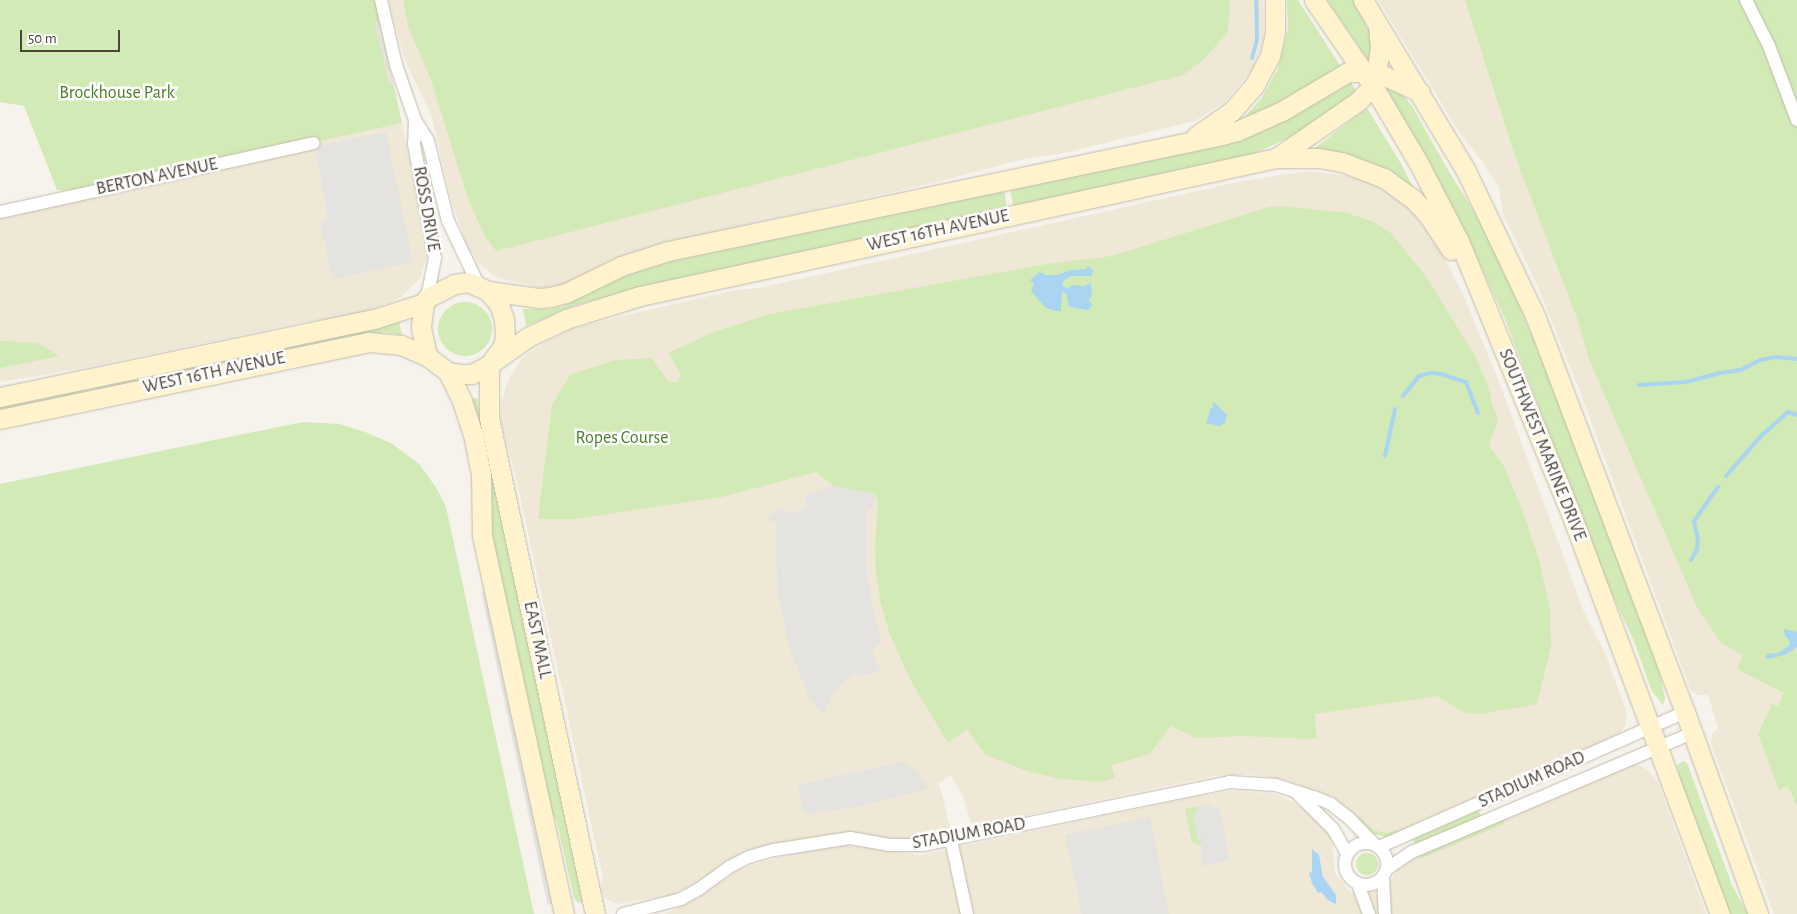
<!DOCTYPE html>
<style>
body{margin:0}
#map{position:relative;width:1797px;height:914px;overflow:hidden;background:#f6f3ec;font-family:"Alegreya Sans",sans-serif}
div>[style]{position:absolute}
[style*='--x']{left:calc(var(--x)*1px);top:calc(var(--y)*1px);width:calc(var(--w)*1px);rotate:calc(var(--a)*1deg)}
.education>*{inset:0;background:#efe8d6}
.green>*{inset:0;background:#d2eab5;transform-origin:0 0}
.round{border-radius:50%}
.parking>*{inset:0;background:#e5e3e0;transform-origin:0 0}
.water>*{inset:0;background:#a9d4f2}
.stream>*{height:4px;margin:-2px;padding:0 2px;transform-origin:2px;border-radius:2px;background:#a9d4f2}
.roads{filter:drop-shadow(0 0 1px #c2bbae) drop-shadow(0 0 1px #c2bbae)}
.street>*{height:12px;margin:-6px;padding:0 6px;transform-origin:6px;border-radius:6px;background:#fff}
.street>.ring{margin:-6px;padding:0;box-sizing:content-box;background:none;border:12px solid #fff;border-radius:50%}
.secondary>*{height:19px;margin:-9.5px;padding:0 9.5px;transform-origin:9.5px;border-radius:9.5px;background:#fff3cd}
span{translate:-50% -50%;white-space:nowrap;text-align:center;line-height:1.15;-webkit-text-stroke:5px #fff;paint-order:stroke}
.park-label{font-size:18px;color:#4a7f2a}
.street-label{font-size:18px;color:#4b4439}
.scale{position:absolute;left:20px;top:30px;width:100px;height:22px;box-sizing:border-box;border:2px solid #4b4439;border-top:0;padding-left:6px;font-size:15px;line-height:18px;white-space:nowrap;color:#4b4439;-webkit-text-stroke:4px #fff;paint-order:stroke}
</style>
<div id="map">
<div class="education">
<i style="clip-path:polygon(388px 0,1263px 0,1264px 23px,1263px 41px,1254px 67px,1225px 102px,1195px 121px,1059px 154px,1024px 159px,937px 182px,669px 242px,608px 261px,577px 281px,546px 289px,496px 277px,479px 264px,466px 243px,450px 196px,432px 117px,405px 60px)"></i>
<i style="clip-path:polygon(1378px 0,1719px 0,1797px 182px,1797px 914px,1774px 914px,1711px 744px,1712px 734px,1718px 728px,1708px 695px,1698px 695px,1691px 691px,1579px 389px,1538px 287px,1503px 214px,1499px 187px,1481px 160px,1461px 135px)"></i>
<i style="clip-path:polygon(402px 123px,427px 244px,427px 256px,420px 278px,400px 298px,363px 313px,336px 318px,304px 322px,85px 368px,0 382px,0 212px)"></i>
<i style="clip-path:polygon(1307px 171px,1348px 176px,1370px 183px,1385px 191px,1411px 209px,1439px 248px,1461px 290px,1495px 371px,1584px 612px,1606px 655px,1627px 713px,1625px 726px,1619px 735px,1387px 837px,1372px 834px,1327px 798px,1313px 790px,1286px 780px,1252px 774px,1214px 776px,976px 826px,971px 822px,963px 797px,951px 775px,939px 783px,951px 831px,949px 833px,912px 841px,891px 840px,856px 833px,821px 836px,746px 853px,722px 864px,698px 882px,671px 895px,617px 904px,605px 898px,601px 889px,603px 878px,515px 473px,500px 421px,501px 404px,507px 383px,521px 359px,535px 348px,570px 329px,626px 315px,736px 290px,759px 288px,1238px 182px)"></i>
<i style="clip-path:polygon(1630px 765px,1638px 765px,1648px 770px,1658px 782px,1706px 914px,664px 914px,698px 898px,738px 869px,791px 854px,845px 845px,921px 855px,1199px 796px,1234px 791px,1274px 794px,1292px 801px,1317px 816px,1332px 838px,1335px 873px,1350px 892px,1388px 886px,1397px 870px,1415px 857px)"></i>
</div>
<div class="green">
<i style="clip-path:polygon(0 0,375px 0,402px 123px,100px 190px,57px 190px,24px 106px,0 102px)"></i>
<i style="clip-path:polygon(403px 0,1230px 0,1228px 32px,1204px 59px,1183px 75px,496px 251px,485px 236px,469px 202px,430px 77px,409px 29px)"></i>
<i style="clip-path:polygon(1287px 0,1298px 0,1343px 70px,1240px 122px,1261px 99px,1278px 69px,1288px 29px)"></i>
<i style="clip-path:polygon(1327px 0,1353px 0,1370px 33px,1372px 45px,1370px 63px)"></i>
<i style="clip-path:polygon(1465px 0,1797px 0,1797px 807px,1788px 786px,1779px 790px,1758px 734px,1772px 704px,1778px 706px,1784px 693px,1737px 669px,1743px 655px,1722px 644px,1698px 609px,1590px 362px,1577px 318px,1515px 156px)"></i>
<i style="clip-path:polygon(1351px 82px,1357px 93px,1307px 130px,1248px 156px,1014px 209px,1010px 189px,1192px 148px)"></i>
<i style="clip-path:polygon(1383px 85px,1399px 91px,1412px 106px,1448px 170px,1492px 240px,1578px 446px,1658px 663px,1665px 699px,1663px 705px,1652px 691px,1633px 639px,1601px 571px,1505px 319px,1481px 267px,1453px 210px)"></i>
<i style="clip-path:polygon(1367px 108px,1400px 162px,1413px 187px,1413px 191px,1311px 151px)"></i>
<i style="clip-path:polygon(1004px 189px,1007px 210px,610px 296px,576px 305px,526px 326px,523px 309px,549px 309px,563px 306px,622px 277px,659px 264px)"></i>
<i style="clip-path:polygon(1283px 206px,1347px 213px,1374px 222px,1392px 234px,1427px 278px,1475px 356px,1488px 385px,1492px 405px,1498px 419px,1489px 446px,1505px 468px,1524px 515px,1539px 560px,1550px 609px,1551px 647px,1537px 704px,1480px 714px,1465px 713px,1437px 696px,1315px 714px,1316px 739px,1242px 736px,1195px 738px,1171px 726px,1150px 754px,1111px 765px,1115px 778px,1100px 782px,1062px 779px,1027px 771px,986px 755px,967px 729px,948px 743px,911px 681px,890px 635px,880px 600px,876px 574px,875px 546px,878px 501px,875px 494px,834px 486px,816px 472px,722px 497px,573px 519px,538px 519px,552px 405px,571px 374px,616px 360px,651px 358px,668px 381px,677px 383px,681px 374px,668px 353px,716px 331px,770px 314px,1047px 264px,1112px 256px,1269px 207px)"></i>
<i class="round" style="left:438px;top:302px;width:54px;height:54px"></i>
<i style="clip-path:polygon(399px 321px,402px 335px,385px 332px,353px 338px,97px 392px,96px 387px,108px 384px,325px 339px)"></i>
<i style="clip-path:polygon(0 341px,38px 343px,59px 356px,0 368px)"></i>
<i style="left:83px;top:389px;width:5px;height:85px;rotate:79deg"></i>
<i style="clip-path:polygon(477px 398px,584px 903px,578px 903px,574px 898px,557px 823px,545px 797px,499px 585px,470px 399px)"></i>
<i style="clip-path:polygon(303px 422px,339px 424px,365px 432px,391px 443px,419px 464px,437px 489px,446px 507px,534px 914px,0 914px,0 484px)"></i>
<i style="clip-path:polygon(1683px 761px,1687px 763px,1732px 885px,1748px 914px,1728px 914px,1680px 783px,1677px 765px)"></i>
<i style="left:1487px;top:790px;width:4px;height:88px;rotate:56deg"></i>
<i style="clip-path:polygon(1196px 806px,1198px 814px,1193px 815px,1198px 839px,1203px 839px,1200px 845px,1192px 842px,1185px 809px)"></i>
<i style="left:1478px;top:809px;width:10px;height:72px;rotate:66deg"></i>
<i style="clip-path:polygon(1359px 816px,1373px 830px,1386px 833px,1398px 830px,1399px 834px,1386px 837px,1372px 833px,1356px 818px)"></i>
<i style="clip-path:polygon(1503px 820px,1504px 824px,1420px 859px,1419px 856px)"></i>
<i class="round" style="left:1356px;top:853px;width:22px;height:22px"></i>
</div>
<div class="parking">
<i style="left:379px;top:22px;width:64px;height:4px;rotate:77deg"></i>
<i style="clip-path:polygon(386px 132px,413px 262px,333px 279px,320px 223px,328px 220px,315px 147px)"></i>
<i style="clip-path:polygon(834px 486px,875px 494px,873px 510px,867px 509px,866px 565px,869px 588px,881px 642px,872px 650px,880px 669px,870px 675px,853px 675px,845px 681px,832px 695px,824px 715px,809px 698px,789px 647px,777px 589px,776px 523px,769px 520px,771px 515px,781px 508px,793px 514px,807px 507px,804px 496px)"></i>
<i style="left:486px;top:591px;width:320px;height:5px;rotate:78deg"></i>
<i style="clip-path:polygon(902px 762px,916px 770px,928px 789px,857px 807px,804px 814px,798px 785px)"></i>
<i style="clip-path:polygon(1210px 804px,1211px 808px,1219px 807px,1230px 860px,1203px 866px,1200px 845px,1203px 839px,1198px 840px,1193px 815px,1197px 813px,1196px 806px)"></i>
<i style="clip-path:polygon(1150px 817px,1169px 914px,1082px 914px,1065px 835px)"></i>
</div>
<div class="water">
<i style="clip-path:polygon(1088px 266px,1093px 270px,1091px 276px,1071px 276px,1064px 280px,1062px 285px,1068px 289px,1072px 285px,1084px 286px,1091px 283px,1092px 296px,1088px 301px,1093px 304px,1088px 310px,1069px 307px,1066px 293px,1062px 292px,1061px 311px,1055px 311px,1045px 307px,1031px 291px,1034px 284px,1030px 280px,1040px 272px,1046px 275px,1057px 275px,1071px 270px,1086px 269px)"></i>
<i style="clip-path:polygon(1214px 402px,1227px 415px,1225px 423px,1219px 426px,1206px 423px,1211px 408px,1214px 407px,1212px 403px)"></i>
<i style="clip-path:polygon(1784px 629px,1797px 632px,1797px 647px,1785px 655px,1767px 659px,1765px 658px,1767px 654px,1778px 653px,1789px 646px,1790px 641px,1785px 636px)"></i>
<i style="clip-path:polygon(1312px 849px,1319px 855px,1323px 877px,1336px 895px,1336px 904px,1329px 901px,1321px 892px,1318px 893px,1312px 883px,1309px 873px,1312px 872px)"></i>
</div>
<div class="stream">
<i style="--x:1252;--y:58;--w:20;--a:-75"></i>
<i style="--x:1257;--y:39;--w:39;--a:-91"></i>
<i style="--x:1639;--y:385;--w:47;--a:-3.7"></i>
<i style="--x:1686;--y:382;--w:34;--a:-15"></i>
<i style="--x:1719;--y:373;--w:22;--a:-8"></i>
<i style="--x:1741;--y:370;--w:21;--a:-28"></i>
<i style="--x:1760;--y:360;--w:15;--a:-11"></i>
<i style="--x:1775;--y:357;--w:22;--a:5"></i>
<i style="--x:1403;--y:396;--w:26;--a:-51"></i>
<i style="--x:1419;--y:376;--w:11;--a:-15"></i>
<i style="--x:1430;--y:373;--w:11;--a:5"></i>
<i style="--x:1441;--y:374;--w:26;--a:18"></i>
<i style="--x:1466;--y:382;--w:33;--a:69"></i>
<i style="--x:1385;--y:456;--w:48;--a:-78"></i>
<i style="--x:1726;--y:476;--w:52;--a:-48.9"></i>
<i style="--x:1760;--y:437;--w:38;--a:-42"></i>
<i style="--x:1788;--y:412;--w:9;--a:18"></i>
<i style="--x:1691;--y:560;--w:13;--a:-61"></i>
<i style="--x:1697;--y:549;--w:9;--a:-84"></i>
<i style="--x:1698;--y:540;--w:19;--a:-102"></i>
<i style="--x:1694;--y:521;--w:42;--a:-54.8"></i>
</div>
<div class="roads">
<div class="street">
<i style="--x:381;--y:0;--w:67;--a:77"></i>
<i style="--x:396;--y:65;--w:58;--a:70.9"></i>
<i style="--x:415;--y:120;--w:25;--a:58"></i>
<i style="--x:428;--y:141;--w:82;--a:76"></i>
<i style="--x:448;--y:221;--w:72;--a:64.5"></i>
<i style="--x:1746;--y:0;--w:51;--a:63.4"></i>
<i style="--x:1769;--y:46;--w:79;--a:69.3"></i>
<i style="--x:415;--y:120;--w:24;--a:92"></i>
<i style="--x:414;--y:144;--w:116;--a:79.6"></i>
<i style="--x:435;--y:258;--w:41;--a:101.3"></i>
<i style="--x:0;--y:212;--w:321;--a:-12.4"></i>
<i style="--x:1297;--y:793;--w:51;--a:45"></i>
<i style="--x:1333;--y:829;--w:28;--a:60"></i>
<i style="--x:951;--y:840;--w:76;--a:77.8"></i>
<i class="ring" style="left:1345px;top:843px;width:30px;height:30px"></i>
<i style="--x:1379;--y:847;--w:334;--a:-23.8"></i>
<i style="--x:1388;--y:868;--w:29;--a:-34"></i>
<i style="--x:1412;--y:852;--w:304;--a:-23"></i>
<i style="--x:1383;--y:878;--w:36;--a:87"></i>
<i style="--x:1358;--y:884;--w:32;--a:70"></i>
<i style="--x:623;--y:914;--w:60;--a:-14.5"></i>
<i style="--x:681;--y:899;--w:21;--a:-29"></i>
<i style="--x:699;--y:889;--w:37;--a:-36"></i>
<i style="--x:729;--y:867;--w:22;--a:-27"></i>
<i style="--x:749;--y:857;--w:26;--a:-16"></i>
<i style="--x:774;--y:850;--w:77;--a:-9"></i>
<i style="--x:850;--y:838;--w:39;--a:10"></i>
<i style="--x:888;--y:845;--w:35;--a:0"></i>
<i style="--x:923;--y:845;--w:312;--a:-11.6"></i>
<i style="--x:1229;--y:782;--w:47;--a:3.7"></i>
<i style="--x:1276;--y:785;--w:40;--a:18"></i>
<i style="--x:1314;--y:797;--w:18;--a:22"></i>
<i style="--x:1331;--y:804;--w:23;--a:38"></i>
<i style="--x:1349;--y:818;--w:36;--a:46"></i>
</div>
<div class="secondary">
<i style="--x:1314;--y:0;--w:104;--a:55.5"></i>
<i style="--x:1373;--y:86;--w:88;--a:59.4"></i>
<i style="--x:1418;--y:162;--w:89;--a:62.6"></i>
<i style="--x:1459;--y:241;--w:295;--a:67.7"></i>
<i style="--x:1571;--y:514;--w:427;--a:69.6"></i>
<i style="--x:1363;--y:0;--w:200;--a:58.9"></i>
<i style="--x:1466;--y:171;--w:163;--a:64.5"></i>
<i style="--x:1536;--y:318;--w:421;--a:69.3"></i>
<i style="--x:1685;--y:712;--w:215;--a:70.1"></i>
<i style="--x:1374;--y:83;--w:36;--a:-80"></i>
<i style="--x:1380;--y:48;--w:22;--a:-95"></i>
<i style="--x:1196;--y:136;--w:44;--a:-34.8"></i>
<i style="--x:1232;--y:111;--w:33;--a:-49"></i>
<i style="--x:1254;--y:86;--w:34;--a:-62"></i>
<i style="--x:1270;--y:56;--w:24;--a:-78"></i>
<i style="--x:1275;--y:33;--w:33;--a:-90"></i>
<i style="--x:1276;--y:158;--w:43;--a:0"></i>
<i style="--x:1319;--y:158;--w:23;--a:10"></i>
<i style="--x:1342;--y:162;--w:45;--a:20.9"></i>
<i style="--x:1384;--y:178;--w:37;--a:36"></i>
<i style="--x:1414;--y:200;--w:21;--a:47"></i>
<i style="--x:1428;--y:215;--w:42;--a:56.7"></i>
<i style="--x:468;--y:282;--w:22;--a:24"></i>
<i style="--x:488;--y:291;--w:17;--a:50"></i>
<i style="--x:499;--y:304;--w:16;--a:72"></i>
<i style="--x:504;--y:319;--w:18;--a:87"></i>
<i style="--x:505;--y:337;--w:9;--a:103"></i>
<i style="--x:503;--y:346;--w:24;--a:126"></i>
<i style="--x:489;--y:365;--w:19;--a:152"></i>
<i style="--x:472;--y:374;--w:12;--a:180"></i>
<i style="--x:460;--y:374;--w:12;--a:-171"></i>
<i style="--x:448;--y:372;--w:26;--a:-143"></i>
<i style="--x:427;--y:356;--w:30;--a:-102"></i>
<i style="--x:421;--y:327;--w:24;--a:-83"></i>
<i style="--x:424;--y:303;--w:6;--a:-59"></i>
<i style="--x:427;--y:298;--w:30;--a:-27"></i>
<i style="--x:454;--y:284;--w:14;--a:-8"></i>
<i style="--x:488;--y:291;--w:51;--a:7.8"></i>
<i style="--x:539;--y:298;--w:11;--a:-5"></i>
<i style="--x:550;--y:297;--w:16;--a:-14"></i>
<i style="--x:566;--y:293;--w:61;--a:-26.1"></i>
<i style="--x:621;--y:266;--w:49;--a:-17.7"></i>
<i style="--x:668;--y:251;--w:562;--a:-11.81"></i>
<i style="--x:1218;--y:136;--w:20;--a:-15"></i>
<i style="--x:1237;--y:131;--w:49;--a:-24"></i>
<i style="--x:1282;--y:111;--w:77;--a:-30.6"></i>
<i style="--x:1348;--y:72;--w:28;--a:0"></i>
<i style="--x:1376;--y:72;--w:48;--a:24.4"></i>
<i style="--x:493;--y:362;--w:43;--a:-35.5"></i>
<i style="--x:528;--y:337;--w:42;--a:-25.3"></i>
<i style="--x:566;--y:319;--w:77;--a:-17.3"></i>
<i style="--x:640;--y:296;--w:651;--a:-12.24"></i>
<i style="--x:1276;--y:158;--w:98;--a:-34.7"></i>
<i style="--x:1357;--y:102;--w:23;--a:-45"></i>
<i style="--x:489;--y:365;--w:53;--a:90"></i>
<i style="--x:489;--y:418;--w:507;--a:77.94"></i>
<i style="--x:448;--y:372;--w:32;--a:64"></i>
<i style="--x:462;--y:401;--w:35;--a:72"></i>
<i style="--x:473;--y:434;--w:41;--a:78.7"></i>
<i style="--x:481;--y:474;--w:61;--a:89.1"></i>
<i style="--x:482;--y:535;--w:388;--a:77.8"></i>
<i style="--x:0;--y:397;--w:382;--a:-11.8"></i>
<i style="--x:374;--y:319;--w:52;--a:-17.7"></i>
<i style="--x:0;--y:419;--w:376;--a:-11.8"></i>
<i style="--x:368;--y:342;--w:33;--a:5"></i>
<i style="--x:401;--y:345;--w:28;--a:23"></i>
</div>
</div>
<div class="park-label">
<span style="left:117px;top:93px">Brockhouse Park</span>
<span style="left:622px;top:438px">Ropes Course</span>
</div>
<div class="street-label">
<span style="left:157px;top:177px;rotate:-12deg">BERTON AVENUE</span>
<span style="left:426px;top:209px;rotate:80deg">ROSS DRIVE</span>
<span style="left:938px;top:231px;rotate:-12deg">WEST 16TH AVENUE</span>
<span style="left:214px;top:373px;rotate:-12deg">WEST 16TH AVENUE</span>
<span style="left:1542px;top:445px;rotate:68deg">SOUTHWEST MARINE DRIVE</span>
<span style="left:537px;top:640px;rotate:78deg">EAST MALL</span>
<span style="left:1532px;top:780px;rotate:-24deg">STADIUM ROAD</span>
<span style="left:969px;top:834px;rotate:-10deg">STADIUM ROAD</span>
</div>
<div class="scale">50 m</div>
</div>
